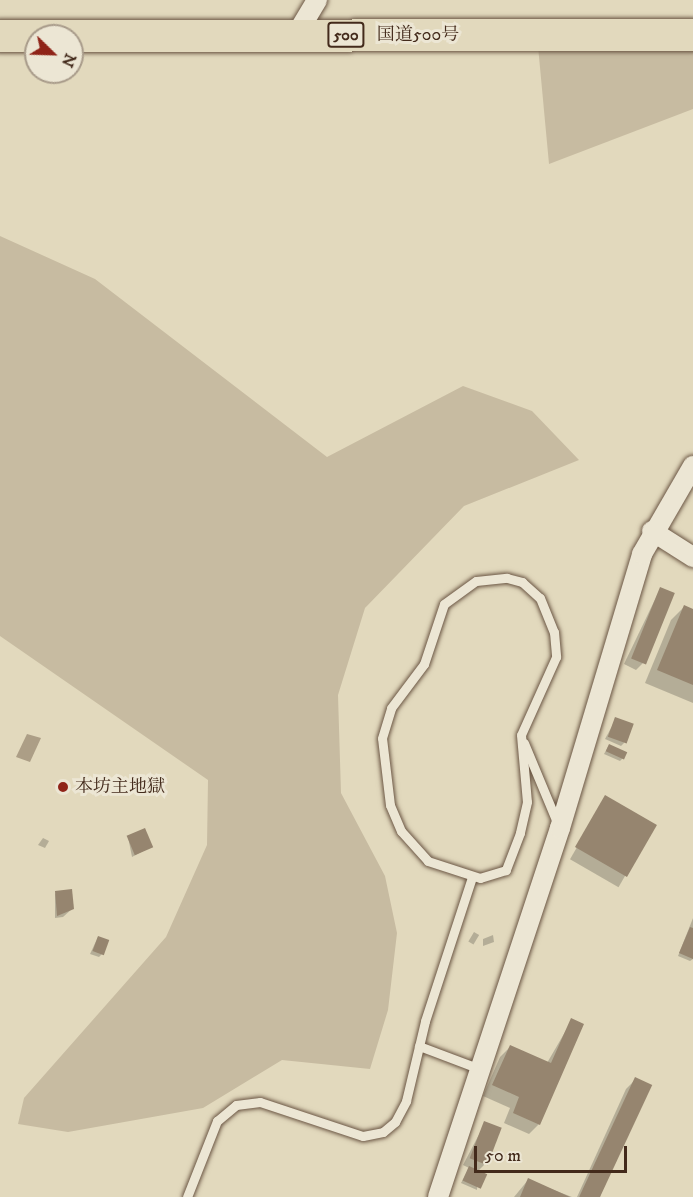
<!DOCTYPE html>
<meta charset="utf-8">
<style>
body{margin:0}
#map{position:relative;width:693px;height:1197px;overflow:hidden;background:#e2d9bd;font-family:"IM FELL DW Pica","Noto Serif JP",serif}
div>[style]{position:absolute}
[style*='--x']{left:calc(var(--x)*1px);top:calc(var(--y)*1px);width:calc(var(--w)*1px);rotate:calc(var(--a)*1deg)}
.green>*{inset:0;background:#c7bba1}
.water>*{inset:0;background:#ac9e86}
.shadow>*{inset:0;background:#0003;transform-origin:0 0}
.building>*{inset:0;background:#96856f;transform-origin:0 0}
.roads{filter:drop-shadow(0 0 2px #6b5644) drop-shadow(0 0 2px #6b5644)}
.service>*{height:9px;margin:-4.5px;padding:0 4.5px;transform-origin:4.5px;border-radius:4.5px;background:#ece6d4}
.minor>*{height:20px;margin:-10px;padding:0 10px;transform-origin:10px;border-radius:10px;background:#ece6d4}
.trunk>*{height:32px;margin:-16px;padding:0 16px;transform-origin:16px;border-radius:16px;background:#e2d9bd}
.dots>*{width:16px;height:16px;translate:-50% -50%;box-sizing:border-box;border:3px solid #ece6d4;border-radius:50%}
span{translate:-50% -50%;white-space:nowrap;text-align:center;line-height:1.15;-webkit-text-stroke:6px #ece6d4;paint-order:stroke}
.shield-label span{padding:2px 4px;background:#ece6d4;border:2px solid;border-radius:4px;-webkit-text-stroke-width:0}
.shield-label{font-size:16px;color:#432a1b;font-weight:700}
.street-label{font-size:18px;color:#432a1b}
.poi-label{font-size:18px;color:#432a1b}
.left{translate:0 -50%;text-align:left}
.north{position:absolute;left:24px;top:24px;width:60px;height:60px;box-sizing:border-box;background:#ece6d4;border:2px solid #a89b8a;border-radius:50%;rotate:113deg;font-size:16px;font-weight:700;line-height:24px;text-align:center;color:#432a1b}
.north::after{content:'';display:block;margin:auto;width:21px;height:27px;background:#8f2418;clip-path:polygon(50% 0,100% 100%,50% 72%,0 100%)}
.scale{position:absolute;left:474px;top:1146px;width:153px;height:27px;box-sizing:border-box;border:3px solid #432a1b;border-top:0;padding-left:8px;font-size:18px;line-height:21px;white-space:nowrap;color:#432a1b;-webkit-text-stroke:4px #ece6d4;paint-order:stroke}
</style>
<div id="map">
<div class="green">
<i style="clip-path:polygon(693px 44px,693px 109px,549px 164px,538px 46px)"></i>
<i style="clip-path:polygon(0 236px,95px 279px,327px 457px,463px 386px,532px 411px,579px 460px,464px 506px,365px 608px,338px 695px,341px 793px,385px 876px,397px 933px,388px 1010px,370px 1069px,282px 1060px,203px 1108px,68px 1132px,18px 1124px,24px 1098px,166px 937px,207px 845px,208px 780px,0 636px)"></i>
</div>
<div class="water">
<i style="clip-path:polygon(27px 734px,41px 738px,30px 762px,16px 757px)"></i>
</div>
<div class="shadow">
<i style="clip-path:polygon(660px 589px,643px 663px,636px 670px,624px 664px)"></i>
<i style="clip-path:polygon(684px 607px,693px 610px,693px 703px,645px 683px,671px 620px)"></i>
<i style="clip-path:polygon(616px 719px,624px 743px,621px 746px,605px 739px)"></i>
<i style="clip-path:polygon(609px 745px,623px 758px,620px 761px,604px 754px)"></i>
<i style="left:606px;top:797px;width:56px;height:72px;rotate:30deg"></i>
<i style="clip-path:polygon(128px 837px,151px 847px,132px 857px)"></i>
<i style="clip-path:polygon(43px 838px,49px 841px,45px 848px,38px 845px)"></i>
<i style="clip-path:polygon(55px 893px,73px 908px,63px 917px,55px 918px)"></i>
<i style="clip-path:polygon(693px 918px,693px 959px,690px 961px,678px 956px)"></i>
<i style="left:474px;top:932px;width:6px;height:11px;rotate:31deg"></i>
<i style="clip-path:polygon(493px 935px,494px 942px,483px 946px,483px 939px)"></i>
<i style="clip-path:polygon(98px 937px,102px 954px,99px 957px,90px 954px)"></i>
<i style="clip-path:polygon(572px 1020px,539px 1124px,529px 1134px,504px 1123px,510px 1108px,483px 1096px,500px 1057px,510px 1047px,547px 1063px)"></i>
<i style="clip-path:polygon(636px 1079px,600px 1197px,577px 1197px,626px 1089px)"></i>
<i style="clip-path:polygon(485px 1123px,484px 1165px,478px 1171px,477px 1190px,461px 1183px,469px 1168px,463px 1165px)"></i>
<i style="clip-path:polygon(528px 1180px,572px 1197px,514px 1197px)"></i>
</div>
<div class="building">
<i style="left:660px;top:587px;width:16px;height:77px;rotate:22deg"></i>
<i style="clip-path:polygon(684px 605px,693px 609px,693px 685px,657px 670px)"></i>
<i style="left:615px;top:717px;width:20px;height:21px;rotate:20deg"></i>
<i style="left:609px;top:744px;width:20px;height:8px;rotate:24deg"></i>
<i style="left:605px;top:795px;width:60px;height:60px;rotate:30deg"></i>
<i style="left:145px;top:828px;width:21px;height:20px;rotate:67deg"></i>
<i style="clip-path:polygon(72px 889px,74px 909px,57px 916px,55px 891px)"></i>
<i style="clip-path:polygon(690px 927px,693px 928px,693px 959px,679px 953px)"></i>
<i style="left:98px;top:936px;width:12px;height:16px;rotate:20deg"></i>
<i style="clip-path:polygon(571px 1018px,584px 1024px,540px 1125px,513px 1113px,519px 1097px,492px 1085px,510px 1045px,551px 1063px)"></i>
<i style="left:635px;top:1077px;width:19px;height:132px;rotate:25deg"></i>
<i style="left:484px;top:1121px;width:19px;height:40px;rotate:21deg"></i>
<i style="left:469px;top:1166px;width:20px;height:16px;rotate:24deg"></i>
<i style="clip-path:polygon(528px 1178px,570px 1197px,520px 1197px)"></i>
</div>
<div class="roads">
<div class="service">
<i style="--x:507;--y:578;--w:16;--a:15"></i>
<i style="--x:522;--y:582;--w:24;--a:42"></i>
<i style="--x:540;--y:598;--w:37;--a:68"></i>
<i style="--x:554;--y:632;--w:25;--a:85"></i>
<i style="--x:556;--y:657;--w:85;--a:114.2"></i>
<i style="--x:521;--y:735;--w:67;--a:84.9"></i>
<i style="--x:527;--y:802;--w:32;--a:103"></i>
<i style="--x:520;--y:833;--w:40;--a:111"></i>
<i style="--x:506;--y:870;--w:27;--a:163"></i>
<i style="--x:480;--y:878;--w:55;--a:-161.9"></i>
<i style="--x:428;--y:861;--w:40;--a:-132"></i>
<i style="--x:401;--y:831;--w:28;--a:-113"></i>
<i style="--x:390;--y:805;--w:67;--a:-96.8"></i>
<i style="--x:382;--y:738;--w:31;--a:-73"></i>
<i style="--x:391;--y:708;--w:55;--a:-53.1"></i>
<i style="--x:424;--y:664;--w:63;--a:-71.6"></i>
<i style="--x:444;--y:604;--w:39;--a:-36"></i>
<i style="--x:476;--y:581;--w:31;--a:-6"></i>
<i style="--x:524;--y:743;--w:91;--a:67.4"></i>
<i style="--x:419;--y:1046;--w:65;--a:20.7"></i>
<i style="--x:187;--y:1197;--w:82;--a:-68.5"></i>
<i style="--x:217;--y:1121;--w:25;--a:-40"></i>
<i style="--x:236;--y:1105;--w:24;--a:-7"></i>
<i style="--x:260;--y:1102;--w:108;--a:18.3"></i>
<i style="--x:363;--y:1136;--w:20;--a:-11"></i>
<i style="--x:383;--y:1132;--w:16;--a:-40"></i>
<i style="--x:395;--y:1122;--w:24;--a:-62"></i>
<i style="--x:406;--y:1101;--w:82;--a:-76.6"></i>
<i style="--x:425;--y:1021;--w:151;--a:-71.9"></i>
</div>
<div class="minor">
<i style="--x:296;--y:35;--w:41;--a:-59"></i>
<i style="--x:652;--y:531;--w:49;--a:32.4"></i>
<i style="--x:438;--y:1197;--w:389;--a:-71.7"></i>
<i style="--x:560;--y:828;--w:286;--a:-73.3"></i>
<i style="--x:642;--y:554;--w:102;--a:-59.9"></i>
</div>
<div class="trunk">
<i style="--x:0;--y:36;--w:693;--a:-0.08"></i>
</div>
</div>
<div class="dots">
<i style="left:63px;top:787px;background:#8f2418"></i>
</div>
<div class="shield-label">
<span style="left:346px;top:35px">500</span>
</div>
<div class="street-label">
<span style="left:418px;top:35px">国道500号</span>
</div>
<div class="poi-label">
<span class="left" style="left:75px;top:787px">本坊主地獄</span>
</div>
<div class="north">N</div>
<div class="scale">50 m</div>
</div>
